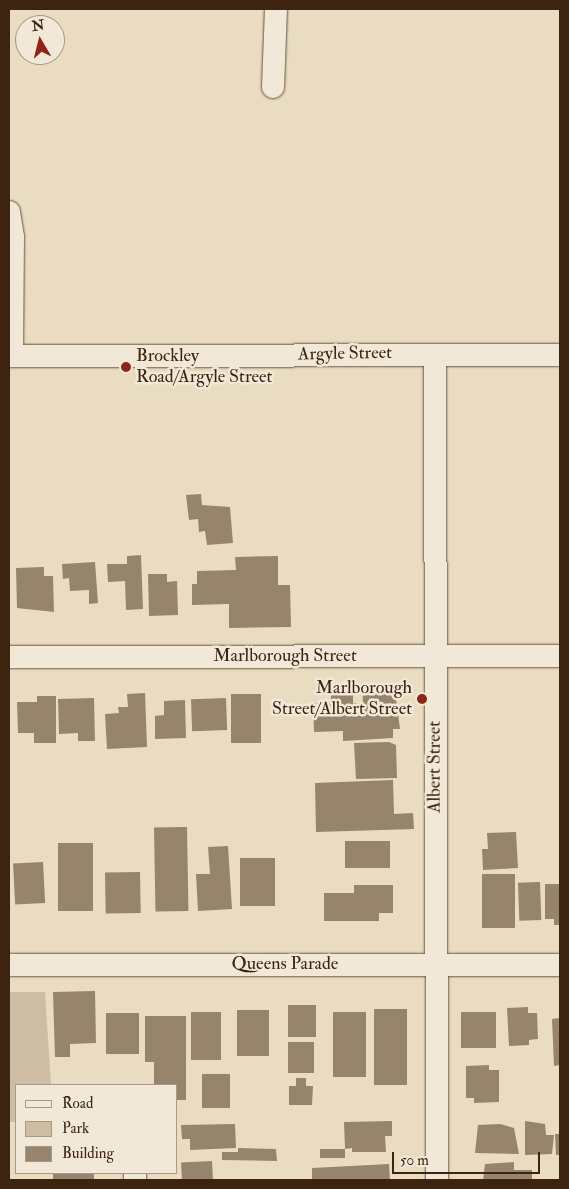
<!DOCTYPE html>
<style>
body{margin:0}
#map{position:relative;width:569px;height:1189px;overflow:hidden;background:#e9dcc1;font-family:"IM FELL Double Pica",serif}
div>[style]{position:absolute}
[style*='--x']{left:calc(var(--x)*1px);top:calc(var(--y)*1px);width:calc(var(--w)*1px);rotate:calc(var(--a)*1deg)}
.green>*{inset:0;background:#ccbda3}
.building>*{inset:0;background:#96846c;transform-origin:0 0}
.roads{filter:drop-shadow(0 0 1px #67523c) drop-shadow(0 0 1px #67523c)}
.minor>*{height:22px;margin:-11px;padding:0 11px;transform-origin:11px;border-radius:11px;background:#f1e8d7}
.dots>*{width:14px;height:14px;translate:-50% -50%;box-sizing:border-box;border:2px solid #f1e8d7;border-radius:50%}
span{translate:-50% -50%;white-space:nowrap;text-align:center;line-height:1.15;-webkit-text-stroke:5px #f1e8d7;paint-order:stroke}
.street-label{font-size:18px;color:#3c2410}
.poi-label{font-size:18px;color:#3c2410}
.left{translate:0 -50%;text-align:left}
.right{translate:-100% -50%;text-align:right}
.frame{position:absolute;inset:0;border:10px solid #3c2410;pointer-events:none}
.legend{position:absolute;left:15px;top:1084px;width:162px;height:90px;box-sizing:border-box;background:#f1e8d7;border:1px solid #a99a87;margin:0;padding:6px 9px;list-style:none;font-size:15px;color:#3c2410}
.legend li{display:flex;align-items:center;gap:10px;height:25px}
.legend b{width:25px;border:1px solid #a99a87}
.north{position:absolute;left:15px;top:15px;width:50px;height:50px;box-sizing:border-box;background:#f1e8d7;border:1px solid #a99a87;border-radius:50%;rotate:352deg;font-size:14px;font-weight:700;line-height:20px;text-align:center;color:#3c2410}
.north::after{content:'';display:block;margin:auto;width:18px;height:22px;background:#8f2418;clip-path:polygon(50% 0,100% 100%,50% 72%,0 100%)}
.scale{position:absolute;left:392px;top:1152px;width:148px;height:22px;box-sizing:border-box;border:2px solid #3c2410;border-top:0;padding-left:6px;font-size:15px;line-height:18px;white-space:nowrap;color:#3c2410;-webkit-text-stroke:4px #f1e8d7;paint-order:stroke}
</style>
<div id="map">
<div class="green">
<i style="clip-path:polygon(9px 992px,45px 992px,51px 1085px,16px 1085px,16px 1122px,9px 1122px)"></i>
</div>
<div class="building">
<i style="clip-path:polygon(201px 494px,202px 505px,230px 507px,233px 543px,207px 545px,205px 531px,199px 532px,198px 519px,189px 520px,186px 495px)"></i>
<i style="clip-path:polygon(141px 555px,143px 609px,126px 610px,125px 581px,108px 582px,107px 564px,127px 564px,127px 556px)"></i>
<i style="clip-path:polygon(278px 556px,278px 585px,290px 585px,291px 627px,229px 628px,229px 604px,192px 605px,192px 584px,197px 584px,197px 571px,236px 570px,235px 557px)"></i>
<i style="clip-path:polygon(95px 562px,98px 603px,89px 604px,89px 590px,70px 591px,69px 578px,63px 579px,62px 564px)"></i>
<i style="clip-path:polygon(44px 567px,44px 576px,53px 576px,54px 612px,17px 608px,16px 568px)"></i>
<i style="clip-path:polygon(148px 574px,167px 574px,167px 582px,177px 581px,178px 615px,149px 616px)"></i>
<i style="clip-path:polygon(394px 683px,400px 729px,393px 729px,393px 738px,343px 741px,343px 731px,314px 732px,313px 704px,331px 702px,331px 688px,353px 687px,353px 703px,363px 703px,362px 684px)"></i>
<i style="clip-path:polygon(145px 693px,147px 747px,107px 749px,105px 714px,119px 713px,118px 707px,128px 707px,127px 694px)"></i>
<i style="left:231px;top:694px;width:30px;height:49px"></i>
<i style="clip-path:polygon(37px 696px,56px 696px,56px 743px,34px 743px,34px 733px,18px 733px,17px 702px,37px 702px)"></i>
<i style="clip-path:polygon(94px 698px,95px 741px,78px 741px,78px 733px,59px 734px,58px 699px)"></i>
<i style="left:226px;top:698px;width:32px;height:35px;rotate:88deg"></i>
<i style="clip-path:polygon(185px 700px,186px 738px,155px 739px,155px 716px,164px 715px,164px 701px)"></i>
<i style="clip-path:polygon(389px 742px,396px 745px,397px 778px,356px 779px,354px 743px)"></i>
<i style="clip-path:polygon(393px 780px,394px 814px,413px 813px,414px 829px,316px 832px,315px 783px)"></i>
<i style="left:187px;top:827px;width:84px;height:33px;rotate:89deg"></i>
<i style="clip-path:polygon(516px 832px,518px 868px,483px 870px,482px 849px,488px 849px,487px 833px)"></i>
<i style="left:345px;top:841px;width:45px;height:27px"></i>
<i style="left:58px;top:843px;width:35px;height:68px"></i>
<i style="clip-path:polygon(228px 846px,232px 909px,198px 911px,196px 874px,210px 874px,208px 847px)"></i>
<i style="left:275px;top:858px;width:48px;height:35px;rotate:90deg"></i>
<i style="left:43px;top:862px;width:41px;height:30px;rotate:87deg"></i>
<i style="left:140px;top:872px;width:41px;height:35px;rotate:89deg"></i>
<i style="left:482px;top:874px;width:33px;height:54px"></i>
<i style="left:540px;top:882px;width:38px;height:22px;rotate:88deg"></i>
<i style="clip-path:polygon(545px 884px,560px 884px,560px 925px,554px 925px,554px 919px,545px 919px)"></i>
<i style="clip-path:polygon(354px 885px,393px 885px,393px 913px,379px 913px,379px 921px,324px 921px,324px 893px,354px 893px)"></i>
<i style="clip-path:polygon(95px 991px,96px 1043px,70px 1044px,70px 1057px,55px 1057px,53px 992px)"></i>
<i style="left:288px;top:1005px;width:28px;height:32px"></i>
<i style="clip-path:polygon(528px 1007px,528px 1013px,537px 1013px,538px 1039px,529px 1040px,529px 1045px,509px 1046px,507px 1008px)"></i>
<i style="left:374px;top:1009px;width:33px;height:76px"></i>
<i style="left:237px;top:1010px;width:32px;height:46px"></i>
<i style="left:191px;top:1012px;width:30px;height:48px"></i>
<i style="left:333px;top:1012px;width:33px;height:65px"></i>
<i style="left:461px;top:1012px;width:35px;height:36px"></i>
<i style="left:106px;top:1013px;width:33px;height:41px"></i>
<i style="clip-path:polygon(145px 1016px,186px 1016px,186px 1100px,176px 1100px,176px 1085px,154px 1085px,154px 1062px,145px 1062px)"></i>
<i style="clip-path:polygon(560px 1018px,560px 1065px,554px 1066px,552px 1019px)"></i>
<i style="left:288px;top:1042px;width:26px;height:31px"></i>
<i style="clip-path:polygon(489px 1065px,489px 1070px,499px 1070px,499px 1102px,474px 1103px,474px 1098px,466px 1098px,466px 1066px)"></i>
<i style="left:202px;top:1074px;width:28px;height:34px"></i>
<i style="clip-path:polygon(296px 1078px,306px 1078px,306px 1086px,313px 1086px,312px 1105px,289px 1105px,289px 1086px,296px 1086px)"></i>
<i style="clip-path:polygon(392px 1121px,392px 1136px,385px 1136px,386px 1152px,352px 1152px,352px 1148px,345px 1149px,344px 1122px)"></i>
<i style="clip-path:polygon(525px 1121px,545px 1124px,546px 1135px,554px 1135px,552px 1154px,525px 1155px)"></i>
<i style="clip-path:polygon(235px 1124px,236px 1148px,190px 1150px,190px 1139px,182px 1139px,181px 1125px)"></i>
<i style="clip-path:polygon(500px 1124px,514px 1128px,519px 1154px,475px 1153px,478px 1125px)"></i>
<i style="clip-path:polygon(555px 1134px,560px 1134px,560px 1155px,556px 1155px)"></i>
<i style="clip-path:polygon(238px 1148px,276px 1149px,277px 1161px,222px 1160px,222px 1152px,238px 1152px)"></i>
<i style="left:345px;top:1149px;width:9px;height:25px;rotate:90deg"></i>
<i style="left:212px;top:1161px;width:19px;height:31px;rotate:87deg"></i>
<i style="clip-path:polygon(514px 1162px,514px 1170px,532px 1170px,532px 1180px,483px 1180px,485px 1164px)"></i>
<i style="clip-path:polygon(389px 1164px,390px 1180px,312px 1180px,312px 1168px)"></i>
<i style="left:53px;top:1173px;width:41px;height:7px"></i>
</div>
<div class="roads">
<div class="minor">
<i style="--x:273;--y:87;--w:78;--a:-87.8"></i>
<i style="--x:9;--y:212;--w:25;--a:81"></i>
<i style="--x:13;--y:237;--w:119;--a:90.5"></i>
<i style="--x:435;--y:355;--w:825;--a:89.86"></i>
<i style="--x:9;--y:356;--w:551;--a:-0.1"></i>
<i style="--x:9;--y:657;--w:551;--a:-0.1"></i>
<i style="--x:9;--y:965;--w:551;--a:0"></i>
<i style="--x:135;--y:1173;--w:7;--a:90"></i>
</div>
</div>
<div class="dots">
<i style="left:126px;top:367px;background:#8f2418"></i>
<i style="left:422px;top:699px;background:#8f2418"></i>
</div>
<div class="street-label">
<span style="left:345px;top:354px;rotate:-1deg">Argyle Street</span>
<span style="left:285px;top:656px">Marlborough Street</span>
<span style="left:435px;top:767px;rotate:-90deg">Albert Street</span>
<span style="left:285px;top:964px">Queens Parade</span>
</div>
<div class="poi-label">
<span class="left" style="left:136px;top:367px">Brockley<br>Road/Argyle Street</span>
<span class="right" style="left:412px;top:699px">Marlborough<br>Street/Albert Street</span>
</div>
<div class="frame"></div>
<ul class="legend">
<li><b style="height:6px;background:#f1e8d7"></b>Road</li>
<li><b style="height:14px;background:#ccbda3"></b>Park</li>
<li><b style="height:14px;background:#96846c"></b>Building</li>
</ul>
<div class="north">N</div>
<div class="scale">50 m</div>
</div>
